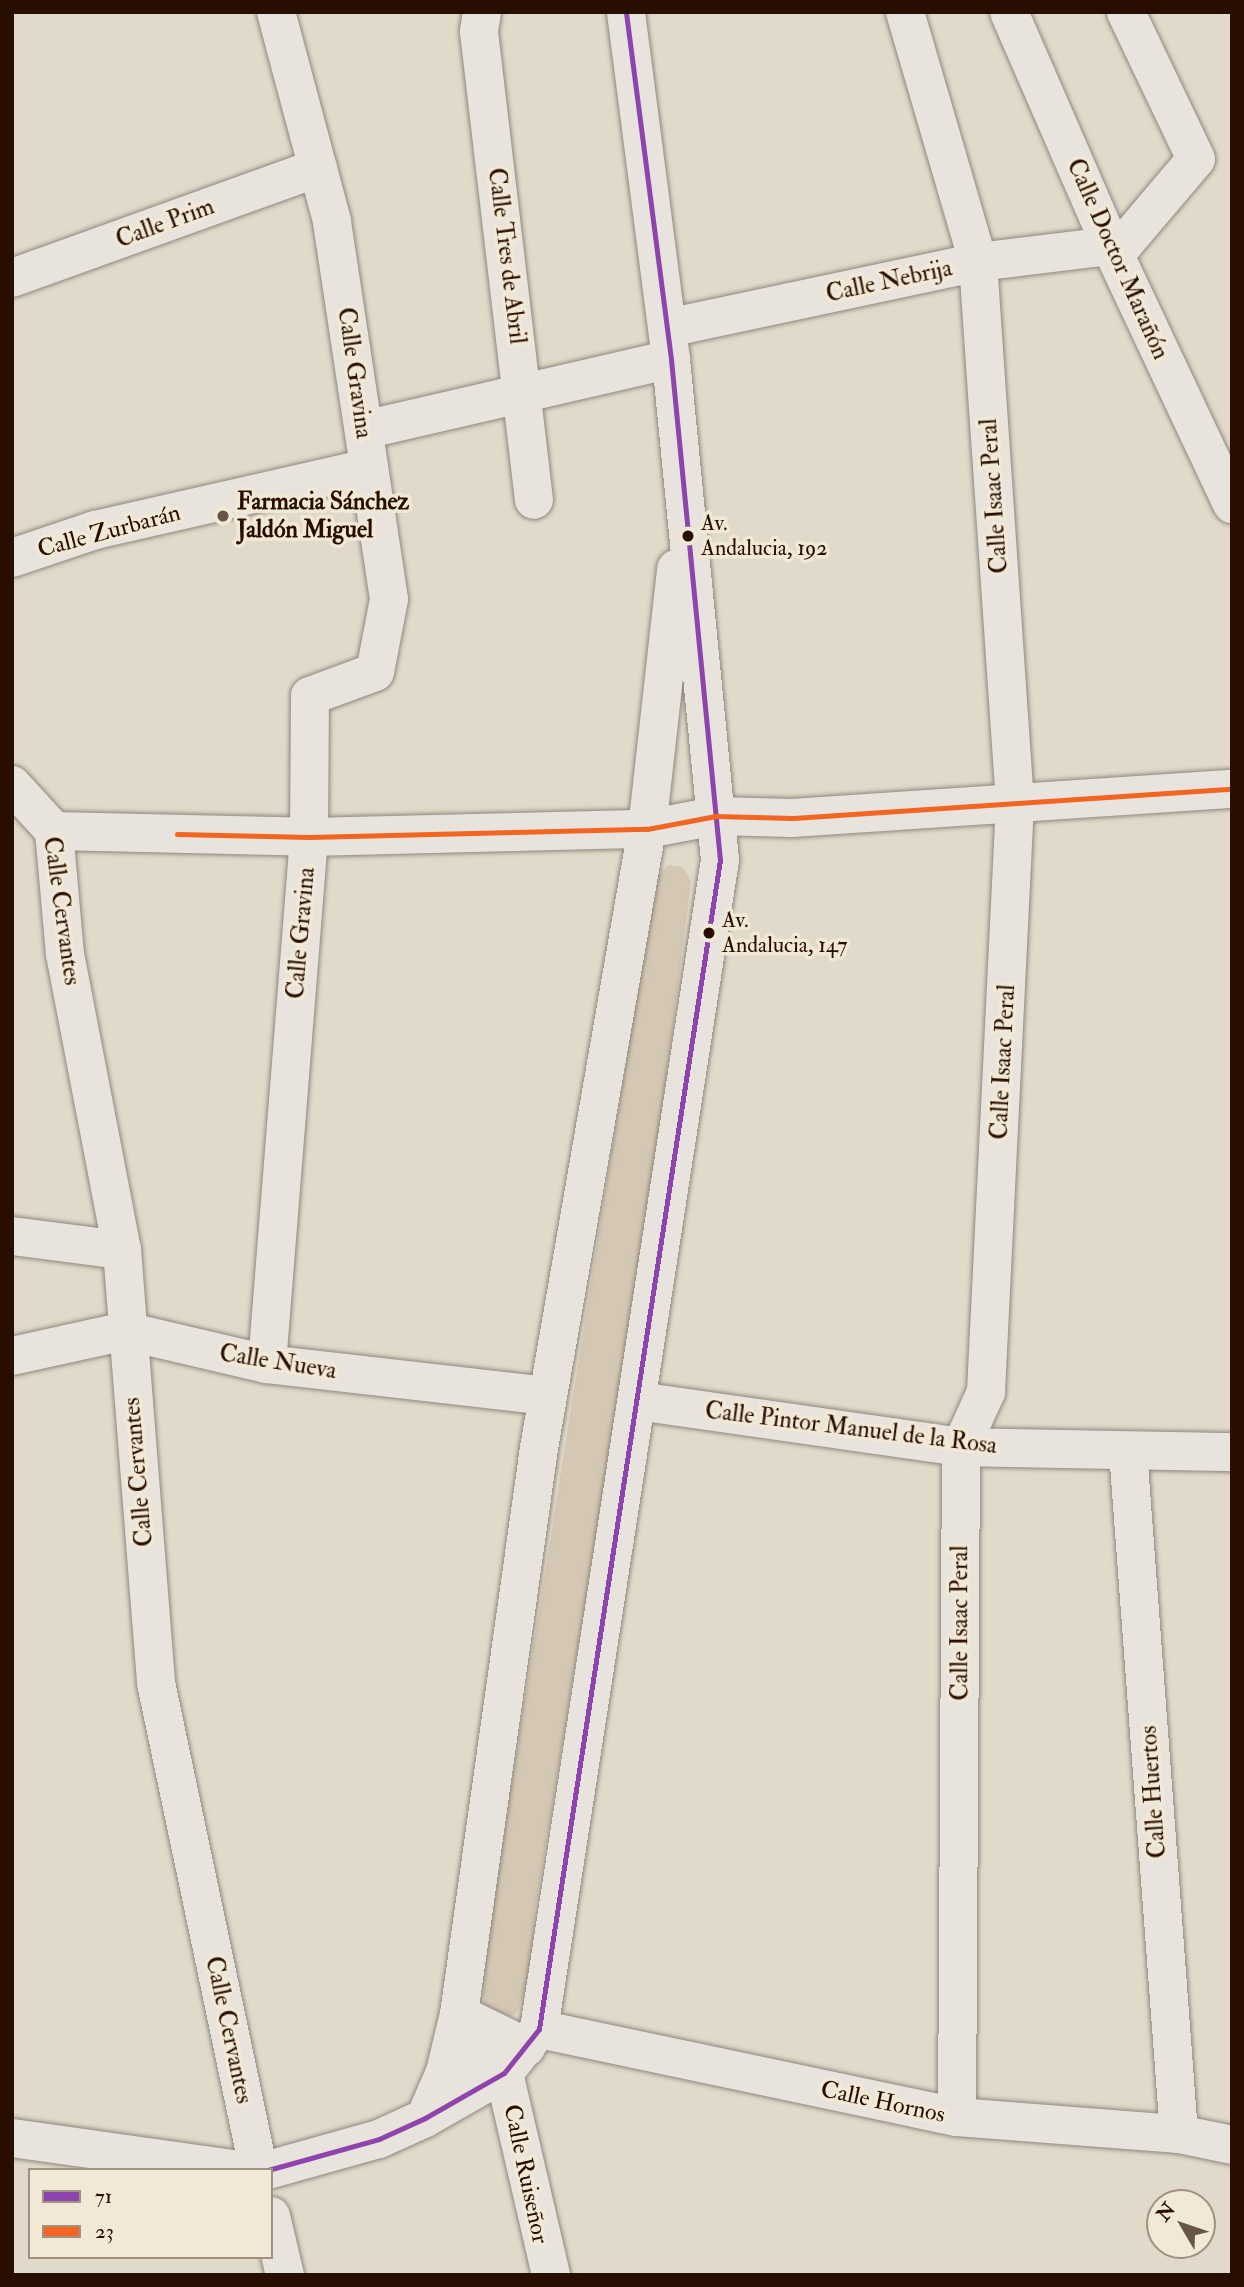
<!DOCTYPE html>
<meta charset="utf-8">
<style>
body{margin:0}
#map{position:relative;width:1244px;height:2287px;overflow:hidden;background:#e1d9ca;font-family:"IM FELL Double Pica",serif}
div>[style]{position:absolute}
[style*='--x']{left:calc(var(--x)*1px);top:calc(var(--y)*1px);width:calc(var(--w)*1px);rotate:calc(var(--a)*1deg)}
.green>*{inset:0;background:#d4c7b3}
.roads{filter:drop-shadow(0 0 2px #8e877d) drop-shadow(0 0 2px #8e877d)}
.minor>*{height:38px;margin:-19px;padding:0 19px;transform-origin:19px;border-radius:19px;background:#e8e3dc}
.tertiary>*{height:38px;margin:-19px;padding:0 19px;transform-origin:19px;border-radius:19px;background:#e8e3dc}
.bus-1>*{height:5px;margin:-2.5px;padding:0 2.5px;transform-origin:2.5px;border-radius:2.5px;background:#8e44ad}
.bus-2>*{height:5px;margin:-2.5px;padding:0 2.5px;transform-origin:2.5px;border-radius:2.5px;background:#f26522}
.dots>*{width:19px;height:19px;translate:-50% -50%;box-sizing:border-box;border:4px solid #f2e8d6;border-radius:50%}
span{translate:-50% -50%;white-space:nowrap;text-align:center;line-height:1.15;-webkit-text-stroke:7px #f2e8d6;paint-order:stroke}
.bus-label{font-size:22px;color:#270e01}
.left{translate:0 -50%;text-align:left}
.street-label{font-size:24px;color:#270e01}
.poi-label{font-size:24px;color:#270e01;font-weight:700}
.frame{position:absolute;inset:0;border:14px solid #270e01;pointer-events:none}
.legend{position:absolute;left:28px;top:2168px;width:245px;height:91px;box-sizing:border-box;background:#f2e8d6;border:2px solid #a19181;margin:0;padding:9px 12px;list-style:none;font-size:21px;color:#270e01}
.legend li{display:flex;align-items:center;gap:14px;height:35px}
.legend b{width:35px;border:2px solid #a19181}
.north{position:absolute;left:1146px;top:2189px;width:70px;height:70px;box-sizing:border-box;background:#f2e8d6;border:2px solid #a19181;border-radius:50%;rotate:309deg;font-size:19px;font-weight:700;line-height:28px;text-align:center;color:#270e01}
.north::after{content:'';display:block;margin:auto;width:24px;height:32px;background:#685547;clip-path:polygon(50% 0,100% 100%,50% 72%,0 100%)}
</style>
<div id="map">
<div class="green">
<i style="clip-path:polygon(668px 865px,683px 867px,691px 881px,651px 1201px,535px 1910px,531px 1973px,517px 2013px,499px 2020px,484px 2005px,482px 1986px,496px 1882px,655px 879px)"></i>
</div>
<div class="roads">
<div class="minor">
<i style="--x:482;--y:12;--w:20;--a:99"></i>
<i style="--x:479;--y:32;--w:471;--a:83.3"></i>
<i style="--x:905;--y:12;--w:260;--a:73.7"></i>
<i style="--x:978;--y:262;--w:542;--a:86.09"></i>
<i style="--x:1015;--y:803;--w:590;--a:92.82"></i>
<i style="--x:986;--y:1392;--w:60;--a:114.4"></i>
<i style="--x:961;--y:1447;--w:670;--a:90.34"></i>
<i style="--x:1009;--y:12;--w:258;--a:66.5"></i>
<i style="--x:1112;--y:249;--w:282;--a:64.8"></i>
<i style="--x:12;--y:278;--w:325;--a:-19.8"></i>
<i style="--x:668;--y:328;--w:317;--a:-12"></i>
<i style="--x:978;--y:262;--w:147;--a:-7"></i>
<i style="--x:1124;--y:244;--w:111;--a:-49.7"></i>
<i style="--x:1196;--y:159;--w:163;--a:-115.5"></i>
<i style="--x:364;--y:430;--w:315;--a:-13"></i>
<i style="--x:12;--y:558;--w:88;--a:-18.6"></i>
<i style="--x:95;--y:530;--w:281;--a:-12.8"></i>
<i style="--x:12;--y:785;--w:62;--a:47.6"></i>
<i style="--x:54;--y:831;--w:123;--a:84.9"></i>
<i style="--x:65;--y:954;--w:301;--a:79.1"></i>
<i style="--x:122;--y:1250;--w:434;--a:85.5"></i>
<i style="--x:156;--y:1683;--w:498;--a:78.1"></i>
<i style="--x:54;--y:831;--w:255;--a:1.3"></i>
<i style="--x:309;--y:837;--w:338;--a:-1.4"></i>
<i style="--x:647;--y:829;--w:70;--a:-10.7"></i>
<i style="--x:716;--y:816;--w:76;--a:1.5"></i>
<i style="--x:792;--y:818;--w:441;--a:-3.8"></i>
<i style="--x:12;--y:1236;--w:111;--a:7.3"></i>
<i style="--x:12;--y:1356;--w:117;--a:-12.4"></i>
<i style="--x:126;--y:1331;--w:145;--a:13.2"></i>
<i style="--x:267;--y:1364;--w:282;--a:6.5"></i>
<i style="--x:267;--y:1364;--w:529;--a:-85.44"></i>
<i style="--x:309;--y:837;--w:141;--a:-89.6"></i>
<i style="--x:310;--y:696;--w:69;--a:-20.3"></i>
<i style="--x:375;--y:672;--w:74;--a:-79.1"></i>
<i style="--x:389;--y:599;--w:382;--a:-98.6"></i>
<i style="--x:332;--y:221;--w:216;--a:-105"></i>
<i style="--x:638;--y:1401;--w:326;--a:8.1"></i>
<i style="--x:961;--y:1447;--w:271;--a:1.1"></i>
<i style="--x:1128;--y:1451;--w:685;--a:85.73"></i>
<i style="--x:459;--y:2014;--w:75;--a:26.2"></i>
<i style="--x:459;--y:2014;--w:74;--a:67.6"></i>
<i style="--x:539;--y:2029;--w:427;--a:11.9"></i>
<i style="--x:957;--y:2117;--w:223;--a:4.4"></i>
<i style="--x:1179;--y:2134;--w:54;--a:11.7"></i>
<i style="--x:504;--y:2073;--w:207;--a:76.9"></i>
<i style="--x:12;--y:2138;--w:231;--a:8"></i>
<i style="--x:271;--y:2216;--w:61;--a:76.7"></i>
</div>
<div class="tertiary">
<i style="--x:425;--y:2118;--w:50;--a:-66.5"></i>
<i style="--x:445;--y:2072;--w:60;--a:-76.4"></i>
<i style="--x:459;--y:2014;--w:572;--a:-81.95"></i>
<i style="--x:539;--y:1448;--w:628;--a:-80.1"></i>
<i style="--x:647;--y:829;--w:262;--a:-83.6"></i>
<i style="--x:268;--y:2170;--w:115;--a:-15.6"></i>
<i style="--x:379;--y:2139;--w:51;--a:-24.5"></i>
<i style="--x:425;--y:2118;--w:91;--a:-29.7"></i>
<i style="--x:504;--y:2073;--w:56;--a:-51.5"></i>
<i style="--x:539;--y:2029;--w:1183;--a:-81.2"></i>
<i style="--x:720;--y:860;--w:503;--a:-95.59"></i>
<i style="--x:671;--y:359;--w:350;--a:-97.4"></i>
</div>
</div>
<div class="bus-1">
<i style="--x:268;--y:2170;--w:115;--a:-15.6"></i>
<i style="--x:379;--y:2139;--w:51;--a:-24.5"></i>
<i style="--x:425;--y:2118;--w:91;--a:-29.7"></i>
<i style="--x:504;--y:2073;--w:56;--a:-51.5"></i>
<i style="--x:539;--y:2029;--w:1183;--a:-81.2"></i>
<i style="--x:720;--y:860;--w:503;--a:-95.59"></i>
<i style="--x:671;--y:359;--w:350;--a:-97.4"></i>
</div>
<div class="bus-2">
<i style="--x:177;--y:834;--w:132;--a:1.3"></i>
<i style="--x:309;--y:837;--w:338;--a:-1.4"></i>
<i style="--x:647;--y:829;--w:70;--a:-10.7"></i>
<i style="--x:716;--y:816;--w:76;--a:1.5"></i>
<i style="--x:792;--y:818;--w:441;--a:-3.8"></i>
</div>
<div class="dots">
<i style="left:223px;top:516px;background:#685547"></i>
<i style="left:688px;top:536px;background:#270e01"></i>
<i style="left:709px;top:933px;background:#270e01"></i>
</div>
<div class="bus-label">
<span class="left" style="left:701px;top:536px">Av.<br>Andalucia, 192</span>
<span class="left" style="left:722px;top:933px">Av.<br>Andalucia, 147</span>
</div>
<div class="street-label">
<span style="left:165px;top:223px;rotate:-20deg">Calle Prim</span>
<span style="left:507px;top:256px;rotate:83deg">Calle Tres de Abril</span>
<span style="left:1118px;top:259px;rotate:66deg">Calle Doctor Marañón</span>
<span style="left:889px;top:281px;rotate:-12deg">Calle Nebrija</span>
<span style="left:355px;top:373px;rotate:82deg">Calle Gravina</span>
<span style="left:994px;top:496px;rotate:-94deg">Calle Isaac Peral</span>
<span style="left:109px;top:531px;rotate:-15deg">Calle Zurbarán</span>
<span style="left:62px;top:911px;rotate:82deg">Calle Cervantes</span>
<span style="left:301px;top:933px;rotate:-85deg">Calle Gravina</span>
<span style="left:1003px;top:1062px;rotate:-87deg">Calle Isaac Peral</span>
<span style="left:278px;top:1362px;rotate:9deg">Calle Nueva</span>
<span style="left:851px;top:1428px;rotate:7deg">Calle Pintor Manuel de la Rosa</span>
<span style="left:138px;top:1472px;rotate:-95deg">Calle Cervantes</span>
<span style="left:960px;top:1623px;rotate:-90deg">Calle Isaac Peral</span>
<span style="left:1153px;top:1792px;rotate:-94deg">Calle Huertos</span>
<span style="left:229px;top:2030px;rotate:78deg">Calle Cervantes</span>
<span style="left:883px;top:2102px;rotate:12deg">Calle Hornos</span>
<span style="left:526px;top:2174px;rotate:78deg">Calle Ruiseñor</span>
</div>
<div class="poi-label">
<span class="left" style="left:237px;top:516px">Farmacia Sánchez<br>Jaldón Miguel</span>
</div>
<div class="frame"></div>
<ul class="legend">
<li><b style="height:9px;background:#8e44ad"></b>71</li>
<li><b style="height:9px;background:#f26522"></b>23</li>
</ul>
<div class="north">N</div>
</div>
